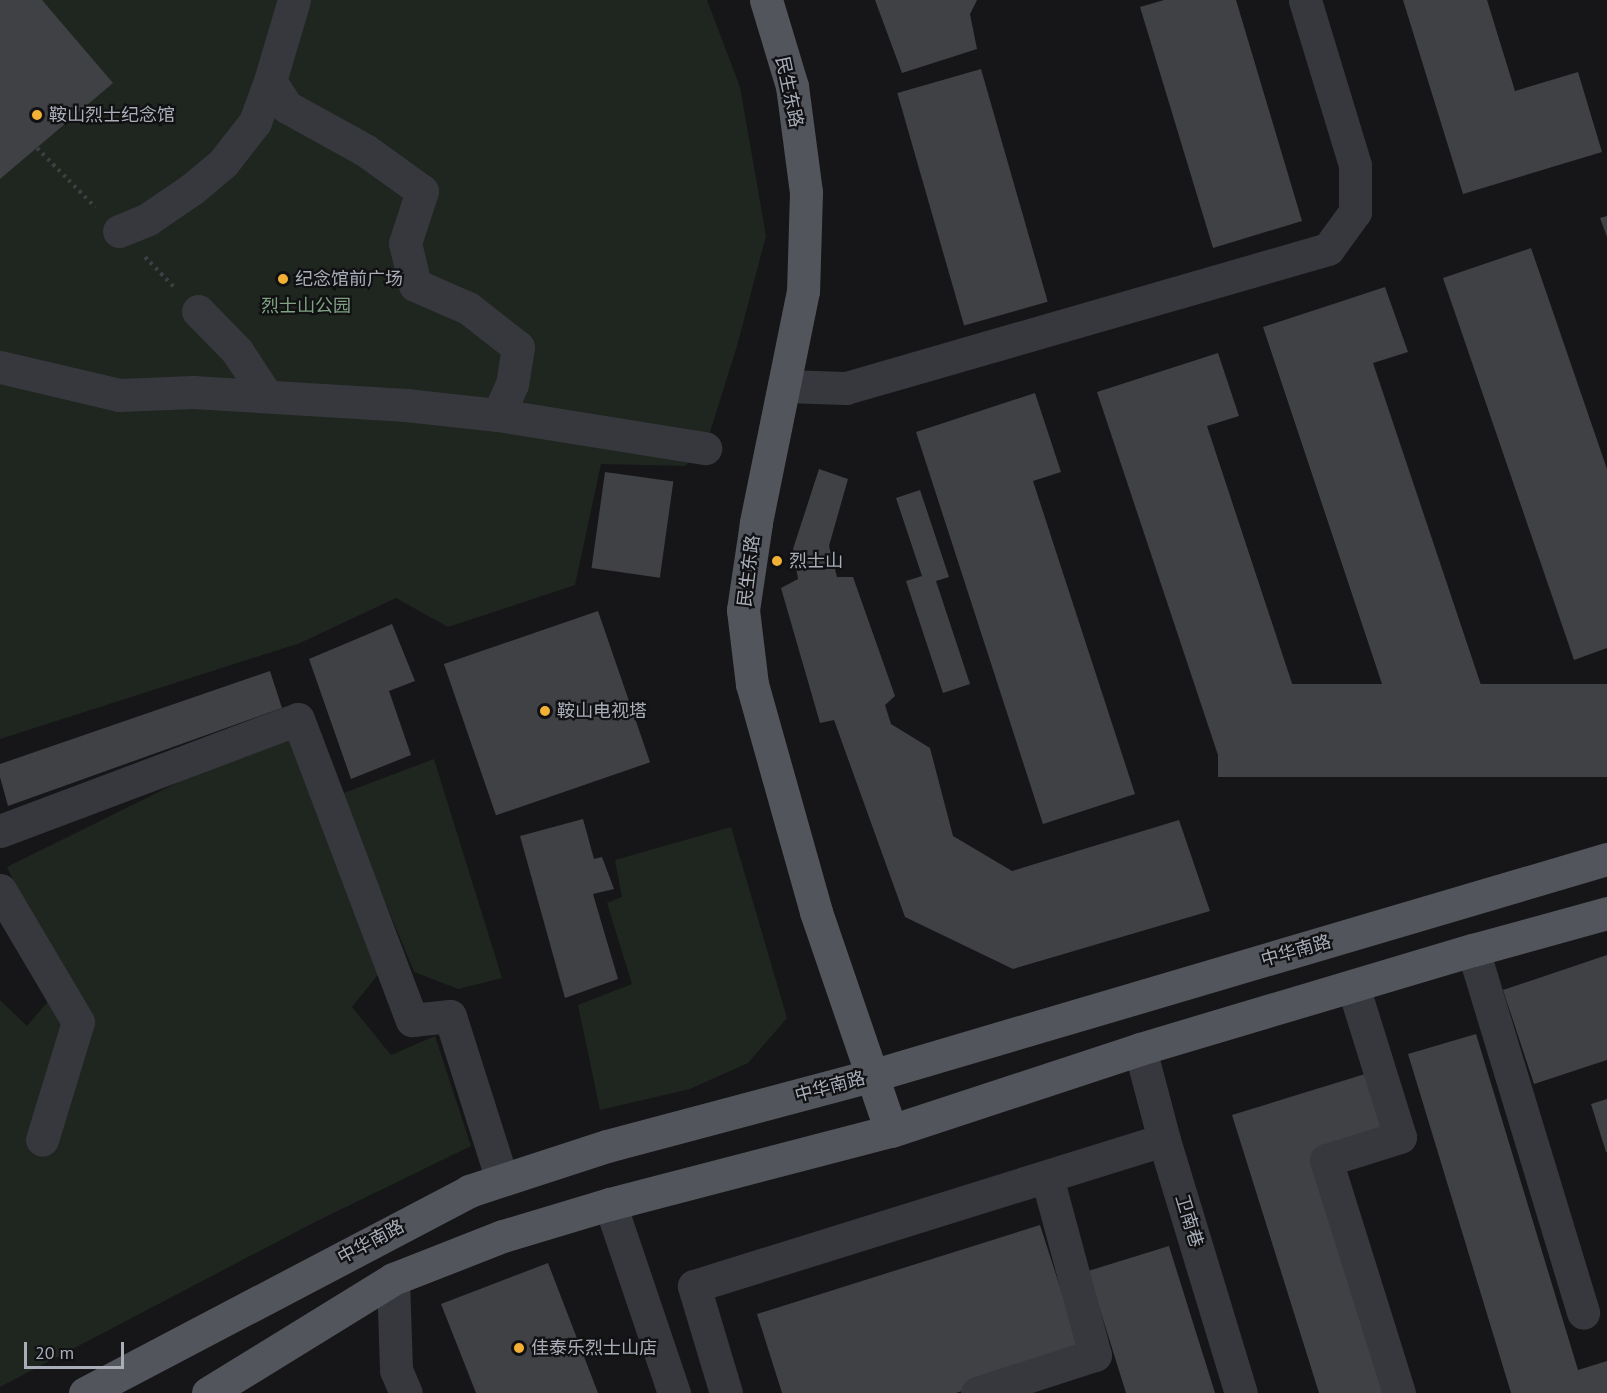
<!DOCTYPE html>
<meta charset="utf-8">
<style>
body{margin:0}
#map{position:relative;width:1607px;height:1393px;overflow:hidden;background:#161618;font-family:"PT Sans","Noto Sans SC",sans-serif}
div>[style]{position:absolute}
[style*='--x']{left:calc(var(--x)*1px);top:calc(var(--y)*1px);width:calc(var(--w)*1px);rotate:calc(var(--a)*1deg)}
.green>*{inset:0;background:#1e261f}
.building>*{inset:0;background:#404145;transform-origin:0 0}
.path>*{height:4px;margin-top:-2px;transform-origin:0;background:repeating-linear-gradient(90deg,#3d3f44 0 3px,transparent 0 7.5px)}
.minor>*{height:33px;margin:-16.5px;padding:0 16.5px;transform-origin:16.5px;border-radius:16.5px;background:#37383d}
.major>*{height:33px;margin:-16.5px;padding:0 16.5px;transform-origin:16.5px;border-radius:16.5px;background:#53555c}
.dots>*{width:16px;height:16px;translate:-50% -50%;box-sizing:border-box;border:3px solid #111113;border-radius:50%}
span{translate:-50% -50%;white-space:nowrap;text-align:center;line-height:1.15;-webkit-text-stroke:4.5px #111113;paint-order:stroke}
.street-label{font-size:18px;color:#a8adb8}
.poi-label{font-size:18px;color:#a8adb8}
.left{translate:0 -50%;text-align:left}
.park-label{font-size:18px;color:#7fa381}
.scale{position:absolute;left:24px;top:1342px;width:100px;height:27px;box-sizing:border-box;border:3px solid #a8adb8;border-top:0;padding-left:8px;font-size:18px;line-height:21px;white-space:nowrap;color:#a8adb8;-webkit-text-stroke:4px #111113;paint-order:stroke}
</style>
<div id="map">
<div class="green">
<i style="clip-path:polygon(0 0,707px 0,740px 87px,766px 236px,737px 346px,705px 448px,685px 466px,601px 464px,575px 585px,448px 627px,396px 598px,300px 643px,0 739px)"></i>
<i style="clip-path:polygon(286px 729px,381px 971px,352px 1007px,391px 1055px,435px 1036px,471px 1146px,313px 1223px,0 1387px,0 1000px,27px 1026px,62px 985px,7px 867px)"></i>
<i style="clip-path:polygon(434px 759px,502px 978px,458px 989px,414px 972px,341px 794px)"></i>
<i style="clip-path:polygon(731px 827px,787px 1018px,748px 1063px,690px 1089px,600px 1110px,578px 1005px,632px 984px,607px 903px,622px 897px,615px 860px)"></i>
</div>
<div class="building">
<i style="clip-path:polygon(0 0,42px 0,113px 83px,0 179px)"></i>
<i style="clip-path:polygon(875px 0,977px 0,970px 14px,977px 49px,902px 73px)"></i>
<i style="clip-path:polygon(1164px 0,1236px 0,1302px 221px,1213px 248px,1140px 7px)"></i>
<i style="clip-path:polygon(1403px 0,1487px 0,1515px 91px,1578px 72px,1602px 152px,1463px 194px)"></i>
<i style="left:981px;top:69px;width:242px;height:87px;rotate:74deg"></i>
<i style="clip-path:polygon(1607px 216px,1607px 237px,1600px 218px)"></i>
<i style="clip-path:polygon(1531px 248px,1607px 469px,1607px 648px,1574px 660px,1443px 278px)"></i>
<i style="clip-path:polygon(1385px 287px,1408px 352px,1373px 363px,1482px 688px,1393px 717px,1263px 327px)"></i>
<i style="clip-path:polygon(1218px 353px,1239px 416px,1207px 426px,1310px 738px,1222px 767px,1097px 392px)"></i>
<i style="clip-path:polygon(1035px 393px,1061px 472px,1033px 481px,1135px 794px,1043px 824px,916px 432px)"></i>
<i style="clip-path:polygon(819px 469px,848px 479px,829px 546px,837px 577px,853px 577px,895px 696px,885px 705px,891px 724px,930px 748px,953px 836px,1012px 871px,1179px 820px,1210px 911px,1013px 969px,905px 917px,834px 720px,820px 723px,781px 588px,798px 579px,793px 549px)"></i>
<i style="left:605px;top:472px;width:69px;height:97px;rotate:8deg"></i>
<i style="clip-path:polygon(920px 490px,949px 577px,936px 581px,970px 684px,943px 693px,906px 581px,922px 576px,896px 498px)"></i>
<i style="left:598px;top:611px;width:160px;height:163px;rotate:71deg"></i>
<i style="clip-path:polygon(392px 624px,415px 681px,389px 691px,411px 755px,351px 779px,309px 659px)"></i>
<i style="clip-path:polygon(270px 671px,282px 708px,8px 806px,0 777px,0 764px)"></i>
<i style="left:1607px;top:684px;width:93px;height:389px;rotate:90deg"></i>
<i style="clip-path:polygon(583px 819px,594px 859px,602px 857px,614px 889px,593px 894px,618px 979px,565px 998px,520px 836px)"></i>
<i style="clip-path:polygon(1607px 955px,1607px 1060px,1534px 1084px,1503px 990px)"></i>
<i style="clip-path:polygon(1476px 1034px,1578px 1370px,1607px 1361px,1607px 1393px,1511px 1393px,1408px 1054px)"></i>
<i style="clip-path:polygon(1365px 1074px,1383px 1130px,1317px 1150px,1393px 1393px,1319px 1393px,1232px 1115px)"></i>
<i style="clip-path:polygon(1607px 1099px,1607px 1152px,1606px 1152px,1591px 1104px)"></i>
<i style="clip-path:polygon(1040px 1225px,1081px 1352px,956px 1393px,782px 1393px,757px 1314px)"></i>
<i style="clip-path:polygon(1169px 1246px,1215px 1393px,1126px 1393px,1088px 1271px)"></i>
<i style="clip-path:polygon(548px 1263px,598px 1393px,476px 1393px,441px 1304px)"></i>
</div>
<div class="path">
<i style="--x:37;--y:148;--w:83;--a:45.5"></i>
<i style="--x:145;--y:257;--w:43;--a:45.9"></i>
</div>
<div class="minor">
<i style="--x:294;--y:0;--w:84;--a:106.5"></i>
<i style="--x:270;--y:81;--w:31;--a:57"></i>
<i style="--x:287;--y:107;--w:89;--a:28.9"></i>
<i style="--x:365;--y:150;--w:70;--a:35.7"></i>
<i style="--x:422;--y:191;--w:55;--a:108.1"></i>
<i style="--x:405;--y:243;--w:43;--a:76.6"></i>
<i style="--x:415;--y:285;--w:58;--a:23.5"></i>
<i style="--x:468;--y:308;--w:63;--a:38"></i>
<i style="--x:518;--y:347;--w:37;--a:99"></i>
<i style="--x:512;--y:384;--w:34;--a:114"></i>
<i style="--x:119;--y:231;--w:31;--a:-22"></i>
<i style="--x:148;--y:219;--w:53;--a:-34.3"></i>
<i style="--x:192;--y:189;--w:40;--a:-40"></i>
<i style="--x:223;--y:163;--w:52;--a:-52"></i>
<i style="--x:255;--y:122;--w:44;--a:-69.9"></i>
<i style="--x:198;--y:311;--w:56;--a:45.7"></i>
<i style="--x:237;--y:351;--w:53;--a:56.6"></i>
<i style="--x:0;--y:367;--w:122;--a:13.2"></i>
<i style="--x:119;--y:395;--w:74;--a:-2.3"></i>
<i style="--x:193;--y:392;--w:213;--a:3.5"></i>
<i style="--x:406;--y:405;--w:93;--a:6.2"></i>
<i style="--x:498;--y:415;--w:210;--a:9.1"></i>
<i style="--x:784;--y:386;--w:62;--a:1.8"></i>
<i style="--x:846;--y:388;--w:502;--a:-16.09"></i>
<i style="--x:1328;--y:249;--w:46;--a:-53.9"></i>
<i style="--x:1355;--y:212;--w:47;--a:-90"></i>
<i style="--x:1355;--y:165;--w:172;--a:-106.9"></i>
<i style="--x:0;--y:831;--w:318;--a:-20.6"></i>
<i style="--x:298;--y:719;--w:322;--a:69.3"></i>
<i style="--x:412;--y:1020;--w:38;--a:-6"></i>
<i style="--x:450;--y:1016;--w:172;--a:72.4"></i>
<i style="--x:0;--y:890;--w:153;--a:59.4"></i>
<i style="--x:78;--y:1022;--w:123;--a:107"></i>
<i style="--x:1473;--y:950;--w:379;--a:73.1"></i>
<i style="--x:1353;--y:986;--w:158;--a:72.7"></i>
<i style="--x:1400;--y:1137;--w:77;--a:162.7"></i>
<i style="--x:1326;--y:1160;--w:244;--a:72.6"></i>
<i style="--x:1140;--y:1049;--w:94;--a:75.2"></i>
<i style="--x:1164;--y:1140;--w:264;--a:73.1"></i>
<i style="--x:610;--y:1204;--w:200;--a:71.3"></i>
<i style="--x:393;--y:1279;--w:91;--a:88.1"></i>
<i style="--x:396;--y:1370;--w:25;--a:67"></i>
<i style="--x:726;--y:1393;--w:112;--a:-106.7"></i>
<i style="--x:694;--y:1286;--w:492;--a:-17.3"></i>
<i style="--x:977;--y:1393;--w:124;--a:-17.9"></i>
<i style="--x:1095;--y:1355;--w:184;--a:-105.1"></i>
</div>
<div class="major">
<i style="--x:766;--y:0;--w:90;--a:73.2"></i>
<i style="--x:792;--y:86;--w:107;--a:82.5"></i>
<i style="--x:806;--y:192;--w:99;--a:91.7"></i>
<i style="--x:803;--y:291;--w:237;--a:101.5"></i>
<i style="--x:756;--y:523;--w:88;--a:98.5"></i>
<i style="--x:743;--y:610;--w:75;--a:83.1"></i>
<i style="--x:752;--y:684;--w:237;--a:74.3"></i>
<i style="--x:816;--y:912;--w:231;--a:71.1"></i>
<i style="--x:85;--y:1393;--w:434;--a:-27.7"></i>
<i style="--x:469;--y:1191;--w:145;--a:-18.1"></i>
<i style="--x:607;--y:1146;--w:273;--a:-14.9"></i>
<i style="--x:871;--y:1076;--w:767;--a:-16.43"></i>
<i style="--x:208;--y:1393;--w:217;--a:-31.6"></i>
<i style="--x:393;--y:1279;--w:118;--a:-21.4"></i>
<i style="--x:503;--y:1236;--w:112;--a:-16.7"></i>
<i style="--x:610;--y:1204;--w:290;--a:-14.6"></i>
<i style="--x:891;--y:1131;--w:262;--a:-18.2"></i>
<i style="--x:1140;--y:1049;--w:347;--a:-16.6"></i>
<i style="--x:1473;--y:950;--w:139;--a:-15.4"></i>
</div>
<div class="dots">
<i style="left:37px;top:115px;background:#f2b134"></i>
<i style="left:283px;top:279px;background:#f2b134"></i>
<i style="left:777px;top:561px;background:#f2b134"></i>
<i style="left:545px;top:711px;background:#f2b134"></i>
<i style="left:519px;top:1348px;background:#f2b134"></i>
</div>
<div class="street-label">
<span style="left:789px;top:92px;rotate:78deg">民生东路</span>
<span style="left:749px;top:571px;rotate:-83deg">民生东路</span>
<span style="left:1296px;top:951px;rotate:-16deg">中华南路</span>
<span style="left:830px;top:1087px;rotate:-15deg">中华南路</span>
<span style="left:1189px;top:1221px;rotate:73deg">卫南巷</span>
<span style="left:371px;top:1242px;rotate:-28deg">中华南路</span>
</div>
<div class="poi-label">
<span class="left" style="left:49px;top:115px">鞍山烈士纪念馆</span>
<span class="left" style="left:295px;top:279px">纪念馆前广场</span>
<span class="left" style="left:789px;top:561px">烈士山</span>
<span class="left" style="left:557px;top:711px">鞍山电视塔</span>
<span class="left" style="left:531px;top:1348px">佳泰乐烈士山店</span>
</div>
<div class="park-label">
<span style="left:306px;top:306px">烈士山公园</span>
</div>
<div class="scale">20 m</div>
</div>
